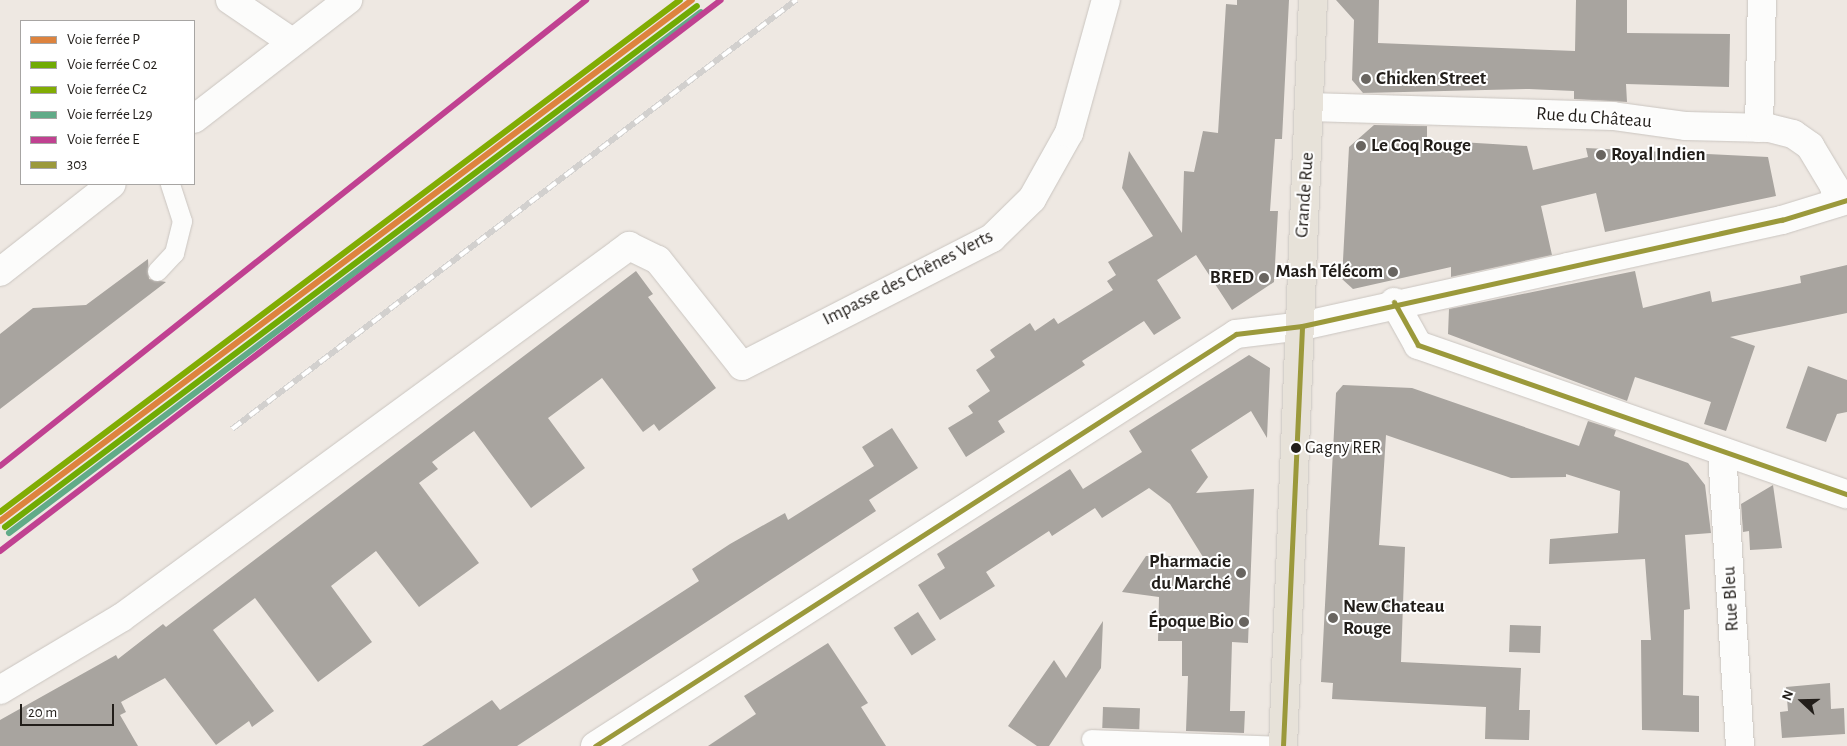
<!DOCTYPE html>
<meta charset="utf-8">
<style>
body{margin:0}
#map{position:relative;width:1847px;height:746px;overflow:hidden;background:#eee8e2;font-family:"Alegreya Sans",sans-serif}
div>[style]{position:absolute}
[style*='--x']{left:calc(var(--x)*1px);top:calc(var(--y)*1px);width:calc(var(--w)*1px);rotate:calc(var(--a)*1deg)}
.building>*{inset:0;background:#a8a49f;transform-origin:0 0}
.roads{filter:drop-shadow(0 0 1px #cac5c0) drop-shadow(0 0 1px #cac5c0)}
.lane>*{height:19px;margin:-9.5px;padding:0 9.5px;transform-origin:9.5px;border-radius:9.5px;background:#fcfcfb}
.street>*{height:28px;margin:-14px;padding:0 14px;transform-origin:14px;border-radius:14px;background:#fcfcfb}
.primary>*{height:28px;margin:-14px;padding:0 14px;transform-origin:14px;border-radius:14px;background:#e7e2d9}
.rail>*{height:5.5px;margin-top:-2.75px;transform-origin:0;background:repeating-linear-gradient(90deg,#fff 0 11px,#d2d0ce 0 22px);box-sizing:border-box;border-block:1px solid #d2d0ce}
.bus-1>*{height:5px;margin:-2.5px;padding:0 2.5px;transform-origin:2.5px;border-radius:2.5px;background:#9b993b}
.rail-1>*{height:6px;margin:-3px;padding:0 3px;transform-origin:3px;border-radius:3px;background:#dd833e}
.rail-2>*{height:6px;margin:-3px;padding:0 3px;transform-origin:3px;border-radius:3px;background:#70ab04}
.rail-3>*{height:6px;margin:-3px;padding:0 3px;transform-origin:3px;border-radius:3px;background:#81ac03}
.rail-4>*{height:6px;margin:-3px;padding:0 3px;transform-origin:3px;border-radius:3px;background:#61ab88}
.rail-5>*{height:6px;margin:-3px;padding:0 3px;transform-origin:3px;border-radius:3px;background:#c04191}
.dots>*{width:14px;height:14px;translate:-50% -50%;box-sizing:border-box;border:2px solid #fff;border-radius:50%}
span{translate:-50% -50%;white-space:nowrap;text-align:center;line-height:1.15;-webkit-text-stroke:4px #fff;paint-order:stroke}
.bus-label{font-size:18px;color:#221e1a}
.left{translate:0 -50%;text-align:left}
.poi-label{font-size:19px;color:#221e1a;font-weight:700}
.right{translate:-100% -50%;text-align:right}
.street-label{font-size:19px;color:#221e1a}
.legend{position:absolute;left:20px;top:20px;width:175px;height:165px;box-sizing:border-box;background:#fff;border:1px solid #a7a5a3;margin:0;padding:6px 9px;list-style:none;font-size:15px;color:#221e1a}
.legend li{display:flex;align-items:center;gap:10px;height:25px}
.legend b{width:25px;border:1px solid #a7a5a3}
.north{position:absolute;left:1777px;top:676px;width:50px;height:50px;-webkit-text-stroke:4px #fff;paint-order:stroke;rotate:291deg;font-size:14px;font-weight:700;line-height:20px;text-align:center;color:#221e1a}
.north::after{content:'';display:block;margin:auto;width:18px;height:22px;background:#221e1a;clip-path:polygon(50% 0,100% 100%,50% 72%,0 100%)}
.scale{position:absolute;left:20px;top:704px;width:94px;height:22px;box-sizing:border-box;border:2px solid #221e1a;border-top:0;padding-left:6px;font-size:15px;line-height:18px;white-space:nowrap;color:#221e1a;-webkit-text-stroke:4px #fff;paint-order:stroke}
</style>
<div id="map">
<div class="building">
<i style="clip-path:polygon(1237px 0,1289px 0,1282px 139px,1275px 139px,1270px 211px,1278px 211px,1274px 282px,1232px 310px,1196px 255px,1157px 280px,1181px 318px,1154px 335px,1144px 321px,1082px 361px,1085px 365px,998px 421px,1005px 432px,966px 457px,948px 428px,973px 413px,968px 406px,990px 391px,976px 370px,995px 357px,990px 350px,1030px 323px,1035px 331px,1054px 318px,1058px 324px,1113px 290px,1107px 281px,1116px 275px,1108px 262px,1153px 236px,1122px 188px,1129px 151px,1182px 233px,1184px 171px,1194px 172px,1203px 131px,1218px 133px,1226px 4px,1237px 5px)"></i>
<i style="clip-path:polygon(1336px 0,1379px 0,1378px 43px,1575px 51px,1576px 0,1627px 0,1627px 33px,1730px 34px,1729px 87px,1626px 84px,1627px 102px,1574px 99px,1574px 91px,1529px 89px,1363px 93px,1352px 80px,1354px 20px)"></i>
<i style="clip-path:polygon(1374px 125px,1427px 126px,1427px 140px,1527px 146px,1533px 170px,1588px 157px,1586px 148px,1768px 157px,1776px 196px,1605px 232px,1596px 193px,1541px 206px,1552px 255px,1451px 277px,1451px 267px,1353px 289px,1342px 279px,1349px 147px)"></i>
<i style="clip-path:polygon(148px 259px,149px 279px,166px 282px,0 409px,0 334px,33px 308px,86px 305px)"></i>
<i style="clip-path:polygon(1847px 265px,1847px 313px,1730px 337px,1755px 346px,1726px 431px,1704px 424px,1711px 402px,1635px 377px,1627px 401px,1448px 334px,1449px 309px,1635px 271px,1643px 308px,1710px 291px,1712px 302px,1801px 283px,1800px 276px)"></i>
<i style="clip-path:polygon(636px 271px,653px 294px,648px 297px,716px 388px,659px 431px,654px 424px,643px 432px,602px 378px,548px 418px,585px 468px,531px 508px,474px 431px,432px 462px,438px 469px,419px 483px,479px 563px,419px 607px,376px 551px,331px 586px,372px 642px,318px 682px,255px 598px,213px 630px,274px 711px,252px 727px,249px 721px,216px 745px,165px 678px,121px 702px,126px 712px,120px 715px,138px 746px,0 746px,0 720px,116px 655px,118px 659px,163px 624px,166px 627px)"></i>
<i style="clip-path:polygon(1249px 355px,1270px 368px,1267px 438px,1251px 411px,1191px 450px,1208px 477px,1196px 493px,1254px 489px,1248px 643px,1232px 642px,1230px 711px,1245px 711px,1244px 733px,1186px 731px,1188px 676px,1182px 676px,1182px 641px,1158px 641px,1159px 597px,1122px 592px,1146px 556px,1203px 557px,1170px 504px,1149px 488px,1102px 518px,1095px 508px,1052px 536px,1049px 531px,986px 572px,995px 586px,940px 620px,918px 585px,945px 568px,937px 554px,1070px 469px,1083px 489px,1142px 452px,1129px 431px)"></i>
<i style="clip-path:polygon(1808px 366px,1847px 380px,1847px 412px,1837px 414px,1826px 442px,1786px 428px)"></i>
<i style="clip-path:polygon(1343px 385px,1412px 388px,1579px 446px,1588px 421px,1616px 430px,1614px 436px,1688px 463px,1705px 485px,1711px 533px,1685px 535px,1690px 609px,1684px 610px,1683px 695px,1699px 696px,1699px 732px,1642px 730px,1641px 640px,1651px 640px,1645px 559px,1549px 564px,1550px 539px,1618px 533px,1620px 491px,1566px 474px,1566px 477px,1511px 478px,1386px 435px,1379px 545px,1405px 547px,1401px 662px,1521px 668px,1519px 710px,1530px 710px,1529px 740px,1485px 739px,1486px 707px,1332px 699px,1333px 683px,1321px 682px,1336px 393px)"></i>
<i style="clip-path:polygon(892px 428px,918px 468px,869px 500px,876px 511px,517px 746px,422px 746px,492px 700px,500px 710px,699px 581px,692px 569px,730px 544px,785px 513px,788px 520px,874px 466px,862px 447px)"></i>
<i style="clip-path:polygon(1773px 485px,1782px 548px,1750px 550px,1749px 531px,1743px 532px,1741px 504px)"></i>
<i style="left:918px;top:612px;width:33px;height:29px;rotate:57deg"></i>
<i style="clip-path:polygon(1103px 621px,1101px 668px,1049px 746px,1037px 746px,1008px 726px,1054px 660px,1066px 678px)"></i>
<i style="left:1510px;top:625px;width:31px;height:27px;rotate:2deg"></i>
<i style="clip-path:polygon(828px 643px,868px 703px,861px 707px,886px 746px,708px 746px,756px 714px,744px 696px)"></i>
<i style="clip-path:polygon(1830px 683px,1831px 709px,1844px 708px,1845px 734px,1782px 738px,1780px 712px,1788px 711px,1786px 687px)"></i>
<i style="left:1103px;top:707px;width:37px;height:21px;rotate:2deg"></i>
</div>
<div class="roads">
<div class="lane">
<i style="--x:157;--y:271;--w:25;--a:-47"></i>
<i style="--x:174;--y:253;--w:33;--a:-76"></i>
<i style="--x:182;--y:221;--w:39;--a:-108"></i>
<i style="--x:1091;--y:739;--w:191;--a:2.1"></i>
</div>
<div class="street">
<i style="--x:230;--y:0;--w:75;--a:34.1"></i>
<i style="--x:1309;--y:107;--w:304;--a:1.7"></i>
<i style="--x:1613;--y:116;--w:74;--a:7.8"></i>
<i style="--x:1686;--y:126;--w:83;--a:1.4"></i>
<i style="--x:1769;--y:128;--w:25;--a:14"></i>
<i style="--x:1793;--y:134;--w:21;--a:35"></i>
<i style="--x:1810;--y:146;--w:47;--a:59"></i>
<i style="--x:1834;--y:186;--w:17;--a:80"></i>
<i style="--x:194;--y:119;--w:195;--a:-37.7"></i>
<i style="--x:1759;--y:128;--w:128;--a:-88.7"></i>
<i style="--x:0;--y:272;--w:142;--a:-38.2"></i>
<i style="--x:1394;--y:302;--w:49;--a:60.8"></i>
<i style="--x:1418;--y:345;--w:454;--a:19.2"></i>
<i style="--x:1722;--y:452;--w:295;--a:86.5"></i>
<i style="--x:0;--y:690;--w:141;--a:-30.8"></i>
<i style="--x:121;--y:618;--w:630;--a:-36.21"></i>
<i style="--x:629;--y:246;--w:32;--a:26"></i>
<i style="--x:658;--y:260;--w:135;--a:51.6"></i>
<i style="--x:742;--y:366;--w:281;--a:-27.1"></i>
<i style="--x:992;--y:238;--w:56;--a:-44.3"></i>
<i style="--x:1032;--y:199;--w:76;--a:-60.7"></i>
<i style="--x:1069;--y:133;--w:138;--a:-74.5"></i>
<i style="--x:595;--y:746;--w:762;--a:-32.73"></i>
<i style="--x:1236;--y:334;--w:66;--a:-6.9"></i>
<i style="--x:1302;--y:326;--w:272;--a:-12.5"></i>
<i style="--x:1568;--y:267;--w:219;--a:-12.4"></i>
<i style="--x:1782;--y:220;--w:68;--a:-17.1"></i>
</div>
<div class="primary">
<i style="--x:1283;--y:746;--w:747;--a:-87.7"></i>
</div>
</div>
<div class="rail">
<i style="--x:232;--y:429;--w:709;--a:-37.26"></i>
</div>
<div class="bus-1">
<i style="--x:1394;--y:302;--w:49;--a:60.8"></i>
<i style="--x:1418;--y:345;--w:454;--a:19.2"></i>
<i style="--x:595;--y:746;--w:762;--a:-32.73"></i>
<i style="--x:1236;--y:334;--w:66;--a:-6.9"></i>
<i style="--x:1302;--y:326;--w:492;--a:-12.5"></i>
<i style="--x:1782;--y:220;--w:68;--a:-17.1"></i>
<i style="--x:1283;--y:746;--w:420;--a:-87.4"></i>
</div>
<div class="rail-1">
<i style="--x:0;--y:521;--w:866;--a:-36.98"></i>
</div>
<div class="rail-2">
<i style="--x:5;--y:527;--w:866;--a:-36.98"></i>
</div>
<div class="rail-3">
<i style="--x:0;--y:512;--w:851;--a:-36.98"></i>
</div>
<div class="rail-4">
<i style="--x:9;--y:533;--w:866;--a:-36.98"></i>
</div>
<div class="rail-5">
<i style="--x:0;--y:466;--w:749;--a:-38.49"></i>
<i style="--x:0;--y:551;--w:907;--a:-37.39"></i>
</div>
<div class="dots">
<i style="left:1366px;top:79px;background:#696560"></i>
<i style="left:1361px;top:146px;background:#696560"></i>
<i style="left:1601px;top:155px;background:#696560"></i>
<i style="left:1393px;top:272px;background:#696560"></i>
<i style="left:1264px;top:278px;background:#696560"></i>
<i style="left:1296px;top:448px;background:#221e1a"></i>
<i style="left:1241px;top:573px;background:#696560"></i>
<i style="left:1333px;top:618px;background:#696560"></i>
<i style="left:1244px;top:622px;background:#696560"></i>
</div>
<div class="bus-label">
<span class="left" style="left:1305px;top:448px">Gagny RER</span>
</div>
<div class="poi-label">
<span class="left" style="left:1376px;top:79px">Chicken Street</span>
<span class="left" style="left:1371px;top:146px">Le Coq Rouge</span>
<span class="left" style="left:1611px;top:155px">Royal Indien</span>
<span class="right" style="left:1383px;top:272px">Mash Télécom</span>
<span class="right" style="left:1254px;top:278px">BRED</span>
<span class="right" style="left:1231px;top:573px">Pharmacie<br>du Marché</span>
<span class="left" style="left:1343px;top:618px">New Chateau<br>Rouge</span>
<span class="right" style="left:1234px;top:622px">Époque Bio</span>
</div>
<div class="street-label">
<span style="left:1594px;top:118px;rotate:4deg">Rue du Château</span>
<span style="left:1305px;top:195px;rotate:-86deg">Grande Rue</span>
<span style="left:908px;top:278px;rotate:-27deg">Impasse des Chênes Verts</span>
<span style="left:1731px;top:599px;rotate:-93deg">Rue Bleu</span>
</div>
<ul class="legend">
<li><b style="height:6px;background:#dd833e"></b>Voie ferrée P</li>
<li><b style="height:6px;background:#70ab04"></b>Voie ferrée C 02</li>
<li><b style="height:6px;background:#81ac03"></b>Voie ferrée C2</li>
<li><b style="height:6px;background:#61ab88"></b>Voie ferrée L29</li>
<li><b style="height:6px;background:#c04191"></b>Voie ferrée E</li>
<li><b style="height:6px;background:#9b993b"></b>303</li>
</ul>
<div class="north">N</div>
<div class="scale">20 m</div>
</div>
